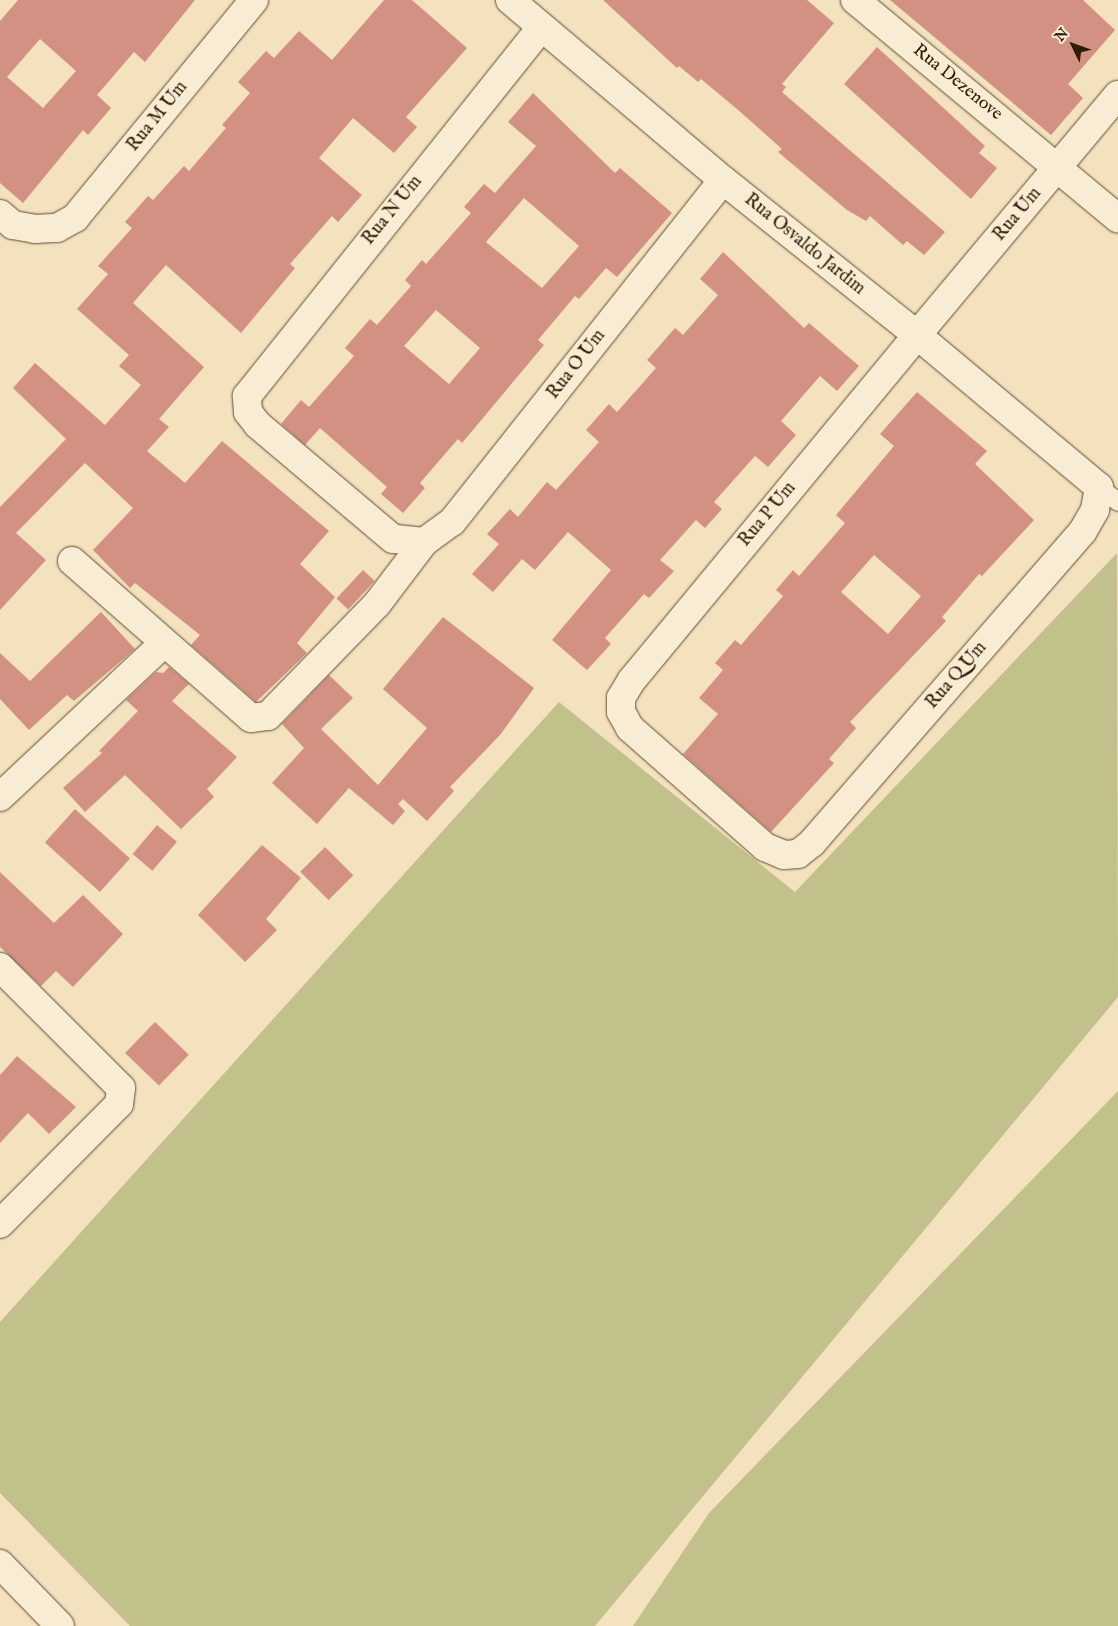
<!DOCTYPE html>
<style>
body{margin:0}
#map{position:relative;width:1118px;height:1626px;overflow:hidden;background:#f4e1bd;font-family:"IM FELL English",serif}
div>[style]{position:absolute}
[style*='--x']{left:calc(var(--x)*1px);top:calc(var(--y)*1px);width:calc(var(--w)*1px);rotate:calc(var(--a)*1deg)}
.green>*{inset:0;background:#c2c18c}
.building>*{inset:0;background:#d29183;transform-origin:0 0}
.roads{filter:drop-shadow(0 0 1px #604c34) drop-shadow(0 0 1px #604c34)}
.service>*{height:18px;margin:-9px;padding:0 9px;transform-origin:9px;border-radius:9px;background:#f8ecd4}
.minor>*{height:28px;margin:-14px;padding:0 14px;transform-origin:14px;border-radius:14px;background:#f8ecd4}
.tertiary>*{height:28px;margin:-14px;padding:0 14px;transform-origin:14px;border-radius:14px;background:#f8ecd4}
span{translate:-50% -50%;white-space:nowrap;text-align:center;line-height:1.15;-webkit-text-stroke:4.5px #f8ecd4;paint-order:stroke}
.street-label{font-size:18px;color:#2f1b06}
.north{position:absolute;left:1048px;top:20px;width:50px;height:50px;-webkit-text-stroke:4px #f8ecd4;paint-order:stroke;rotate:312deg;font-size:14px;font-weight:700;line-height:20px;text-align:center;color:#2f1b06}
.north::after{content:'';display:block;margin:auto;width:18px;height:22px;background:#2f1b06;clip-path:polygon(50% 0,100% 100%,50% 72%,0 100%)}
</style>
<div id="map">
<div class="green">
<i style="clip-path:polygon(1117px 553px,1118px 997px,595px 1626px,130px 1626px,0 1493px,0 1322px,559px 702px,795px 892px)"></i>
<i style="clip-path:polygon(1118px 1091px,1118px 1626px,633px 1626px,709px 1513px)"></i>
</div>
<div class="building">
<i style="clip-path:polygon(evenodd,18px 0,195px 0,145px 62px,134px 52px,97px 95px,111px 108px,88px 135px,83px 130px,23px 203px,0 183px,0 21px,18px 0,40px 39px,76px 71px,43px 108px,7px 77px,40px 39px)"></i>
<i style="clip-path:polygon(384px 0,412px 0,467px 48px,406px 117px,417px 127px,394px 153px,353px 118px,319px 158px,362px 195px,338px 222px,332px 216px,290px 264px,295px 268px,241px 333px,166px 265px,133px 303px,204px 367px,159px 419px,169px 427px,147px 451px,185px 483px,222px 441px,329px 531px,300px 564px,335px 597px,297px 643px,307px 653px,256px 702px,191px 645px,200px 635px,135px 583px,130px 588px,93px 550px,133px 508px,85px 463px,16px 533px,46px 560px,0 610px,0 507px,66px 439px,13px 388px,35px 363px,105px 425px,141px 385px,119px 366px,129px 355px,77px 309px,108px 274px,98px 266px,132px 228px,125px 222px,148px 196px,153px 200px,184px 166px,189px 171px,226px 128px,222px 125px,250px 93px,238px 82px,266px 51px,274px 58px,299px 31px,332px 60px)"></i>
<i style="clip-path:polygon(603px 0,807px 0,834px 23px,782px 84px,786px 87px,782px 92px,945px 232px,924px 255px,907px 241px,903px 245px,870px 216px,866px 221px,847px 210px,778px 152px,782px 149px,737px 109px,701px 79px,698px 82px,679px 66px,677px 68px)"></i>
<i style="clip-path:polygon(890px 0,1083px 0,1115px 30px,1068px 84px,1083px 98px,1051px 135px)"></i>
<i style="clip-path:polygon(877px 47px,985px 146px,979px 153px,997px 168px,971px 199px,844px 84px)"></i>
<i style="clip-path:polygon(evenodd,533px 93px,615px 173px,620px 168px,672px 213px,617px 277px,606px 268px,579px 299px,575px 296px,538px 340px,544px 345px,462px 443px,458px 439px,420px 483px,425px 488px,403px 513px,381px 494px,387px 487px,320px 428px,305px 445px,281px 424px,301px 400px,309px 407px,354px 356px,345px 348px,370px 319px,377px 325px,411px 286px,405px 280px,422px 260px,426px 264px,471px 213px,464px 207px,484px 184px,495px 193px,536px 146px,508px 122px,533px 93px,524px 198px,579px 246px,542px 288px,486px 242px,524px 198px,533px 93px,436px 310px,480px 348px,449px 384px,404px 346px,436px 310px)"></i>
<i style="clip-path:polygon(723px 252px,804px 328px,809px 323px,859px 366px,837px 391px,820px 376px,781px 421px,796px 435px,768px 467px,755px 456px,714px 502px,722px 509px,705px 528px,696px 520px,660px 560px,674px 571px,649px 598px,644px 594px,605px 638px,611px 644px,587px 670px,552px 640px,611px 570px,568px 532px,535px 570px,522px 559px,493px 592px,472px 574px,499px 544px,487px 534px,510px 509px,518px 517px,547px 482px,556px 490px,599px 442px,586px 430px,609px 404px,617px 412px,656px 368px,647px 360px,675px 328px,683px 335px,718px 295px,700px 279px)"></i>
<i style="clip-path:polygon(evenodd,917px 392px,987px 451px,975px 464px,1034px 520px,982px 576px,979px 574px,942px 617px,946px 621px,850px 722px,856px 728px,829px 759px,834px 763px,771px 832px,683px 754px,718px 714px,699px 698px,723px 670px,715px 663px,735px 640px,741px 645px,783px 596px,776px 590px,793px 570px,799px 576px,845px 523px,836px 515px,894px 446px,880px 434px,917px 392px,874px 555px,921px 596px,888px 634px,841px 592px,874px 555px)"></i>
<i style="left:363px;top:570px;width:16px;height:39px;rotate:43deg"></i>
<i style="clip-path:polygon(101px 612px,135px 649px,74px 701px,67px 695px,29px 730px,0 699px,0 653px,30px 681px)"></i>
<i style="clip-path:polygon(443px 617px,534px 688px,500px 735px,450px 787px,454px 791px,427px 821px,403px 799px,398px 804px,405px 811px,393px 825px,349px 788px,317px 824px,272px 783px,304px 748px,282px 724px,329px 675px,353px 698px,321px 729px,378px 785px,427px 728px,383px 689px)"></i>
<i style="clip-path:polygon(169px 667px,189px 684px,172px 701px,237px 757px,207px 789px,214px 797px,181px 829px,125px 775px,85px 812px,63px 788px,102px 753px,99px 751px,138px 711px,126px 700px,156px 672px,163px 673px)"></i>
<i style="left:75px;top:809px;width:74px;height:45px;rotate:42deg"></i>
<i style="left:157px;top:825px;width:26px;height:38px;rotate:40deg"></i>
<i style="clip-path:polygon(262px 845px,301px 878px,266px 919px,277px 930px,245px 962px,198px 915px)"></i>
<i style="left:325px;top:847px;width:40px;height:35px;rotate:45deg"></i>
<i style="clip-path:polygon(0 872px,54px 923px,83px 895px,123px 934px,73px 987px,56px 971px,41px 986px,0 947px)"></i>
<i style="left:155px;top:1022px;width:47px;height:43px;rotate:44deg"></i>
<i style="clip-path:polygon(17px 1056px,76px 1107px,49px 1134px,28px 1113px,0 1143px,0 1075px)"></i>
</div>
<div class="roads">
<div class="service">
<i style="--x:1099;--y:487;--w:24;--a:38"></i>
</div>
<div class="minor">
<i style="--x:855;--y:0;--w:342;--a:39.7"></i>
<i style="--x:0;--y:214;--w:17;--a:40"></i>
<i style="--x:13;--y:225;--w:22;--a:10"></i>
<i style="--x:35;--y:229;--w:22;--a:-3"></i>
<i style="--x:57;--y:228;--w:21;--a:-29"></i>
<i style="--x:75;--y:218;--w:282;--a:-50.6"></i>
<i style="--x:917;--y:335;--w:237;--a:39.9"></i>
<i style="--x:1099;--y:487;--w:23;--a:100"></i>
<i style="--x:1095;--y:510;--w:24;--a:120"></i>
<i style="--x:1083;--y:531;--w:413;--a:131"></i>
<i style="--x:812;--y:843;--w:18;--a:142"></i>
<i style="--x:798;--y:854;--w:14;--a:176"></i>
<i style="--x:784;--y:855;--w:21;--a:-157"></i>
<i style="--x:765;--y:847;--w:180;--a:-138.6"></i>
<i style="--x:630;--y:728;--w:18;--a:-119"></i>
<i style="--x:621;--y:712;--w:14;--a:-90"></i>
<i style="--x:621;--y:698;--w:21;--a:-59"></i>
<i style="--x:632;--y:680;--w:447;--a:-50.4"></i>
<i style="--x:424;--y:542;--w:31;--a:-174"></i>
<i style="--x:393;--y:539;--w:177;--a:-139.8"></i>
<i style="--x:258;--y:425;--w:16;--a:-128"></i>
<i style="--x:248;--y:412;--w:16;--a:-94"></i>
<i style="--x:247;--y:396;--w:472;--a:-51.4"></i>
<i style="--x:72;--y:561;--w:238;--a:41.3"></i>
<i style="--x:251;--y:718;--w:17;--a:-7"></i>
<i style="--x:268;--y:716;--w:156;--a:-45.8"></i>
<i style="--x:377;--y:604;--w:78;--a:-52.8"></i>
<i style="--x:424;--y:542;--w:34;--a:-36"></i>
<i style="--x:452;--y:522;--w:436;--a:-51.6"></i>
<i style="--x:0;--y:797;--w:222;--a:-43.2"></i>
<i style="--x:0;--y:967;--w:171;--a:45"></i>
<i style="--x:121;--y:1088;--w:16;--a:97"></i>
<i style="--x:119;--y:1104;--w:169;--a:134.8"></i>
<i style="--x:0;--y:1564;--w:86;--a:45.9"></i>
</div>
<div class="tertiary">
<i style="--x:510;--y:0;--w:279;--a:40.2"></i>
<i style="--x:723;--y:180;--w:248;--a:38.6"></i>
<i style="--x:917;--y:335;--w:313;--a:-50.1"></i>
</div>
</div>
<div class="street-label">
<span style="left:957px;top:83px;rotate:39deg">Rua Dezenove</span>
<span style="left:158px;top:117px;rotate:-51deg">Rua M Um</span>
<span style="left:393px;top:211px;rotate:-51deg">Rua N Um</span>
<span style="left:1018px;top:215px;rotate:-50deg">Rua Um</span>
<span style="left:804px;top:245px;rotate:39deg">Rua Osvaldo Jardim</span>
<span style="left:577px;top:365px;rotate:-52deg">Rua O Um</span>
<span style="left:768px;top:515px;rotate:-50deg">Rua P Um</span>
<span style="left:957px;top:676px;rotate:-49deg">Rua Q Um</span>
</div>
<div class="north">N</div>
</div>
